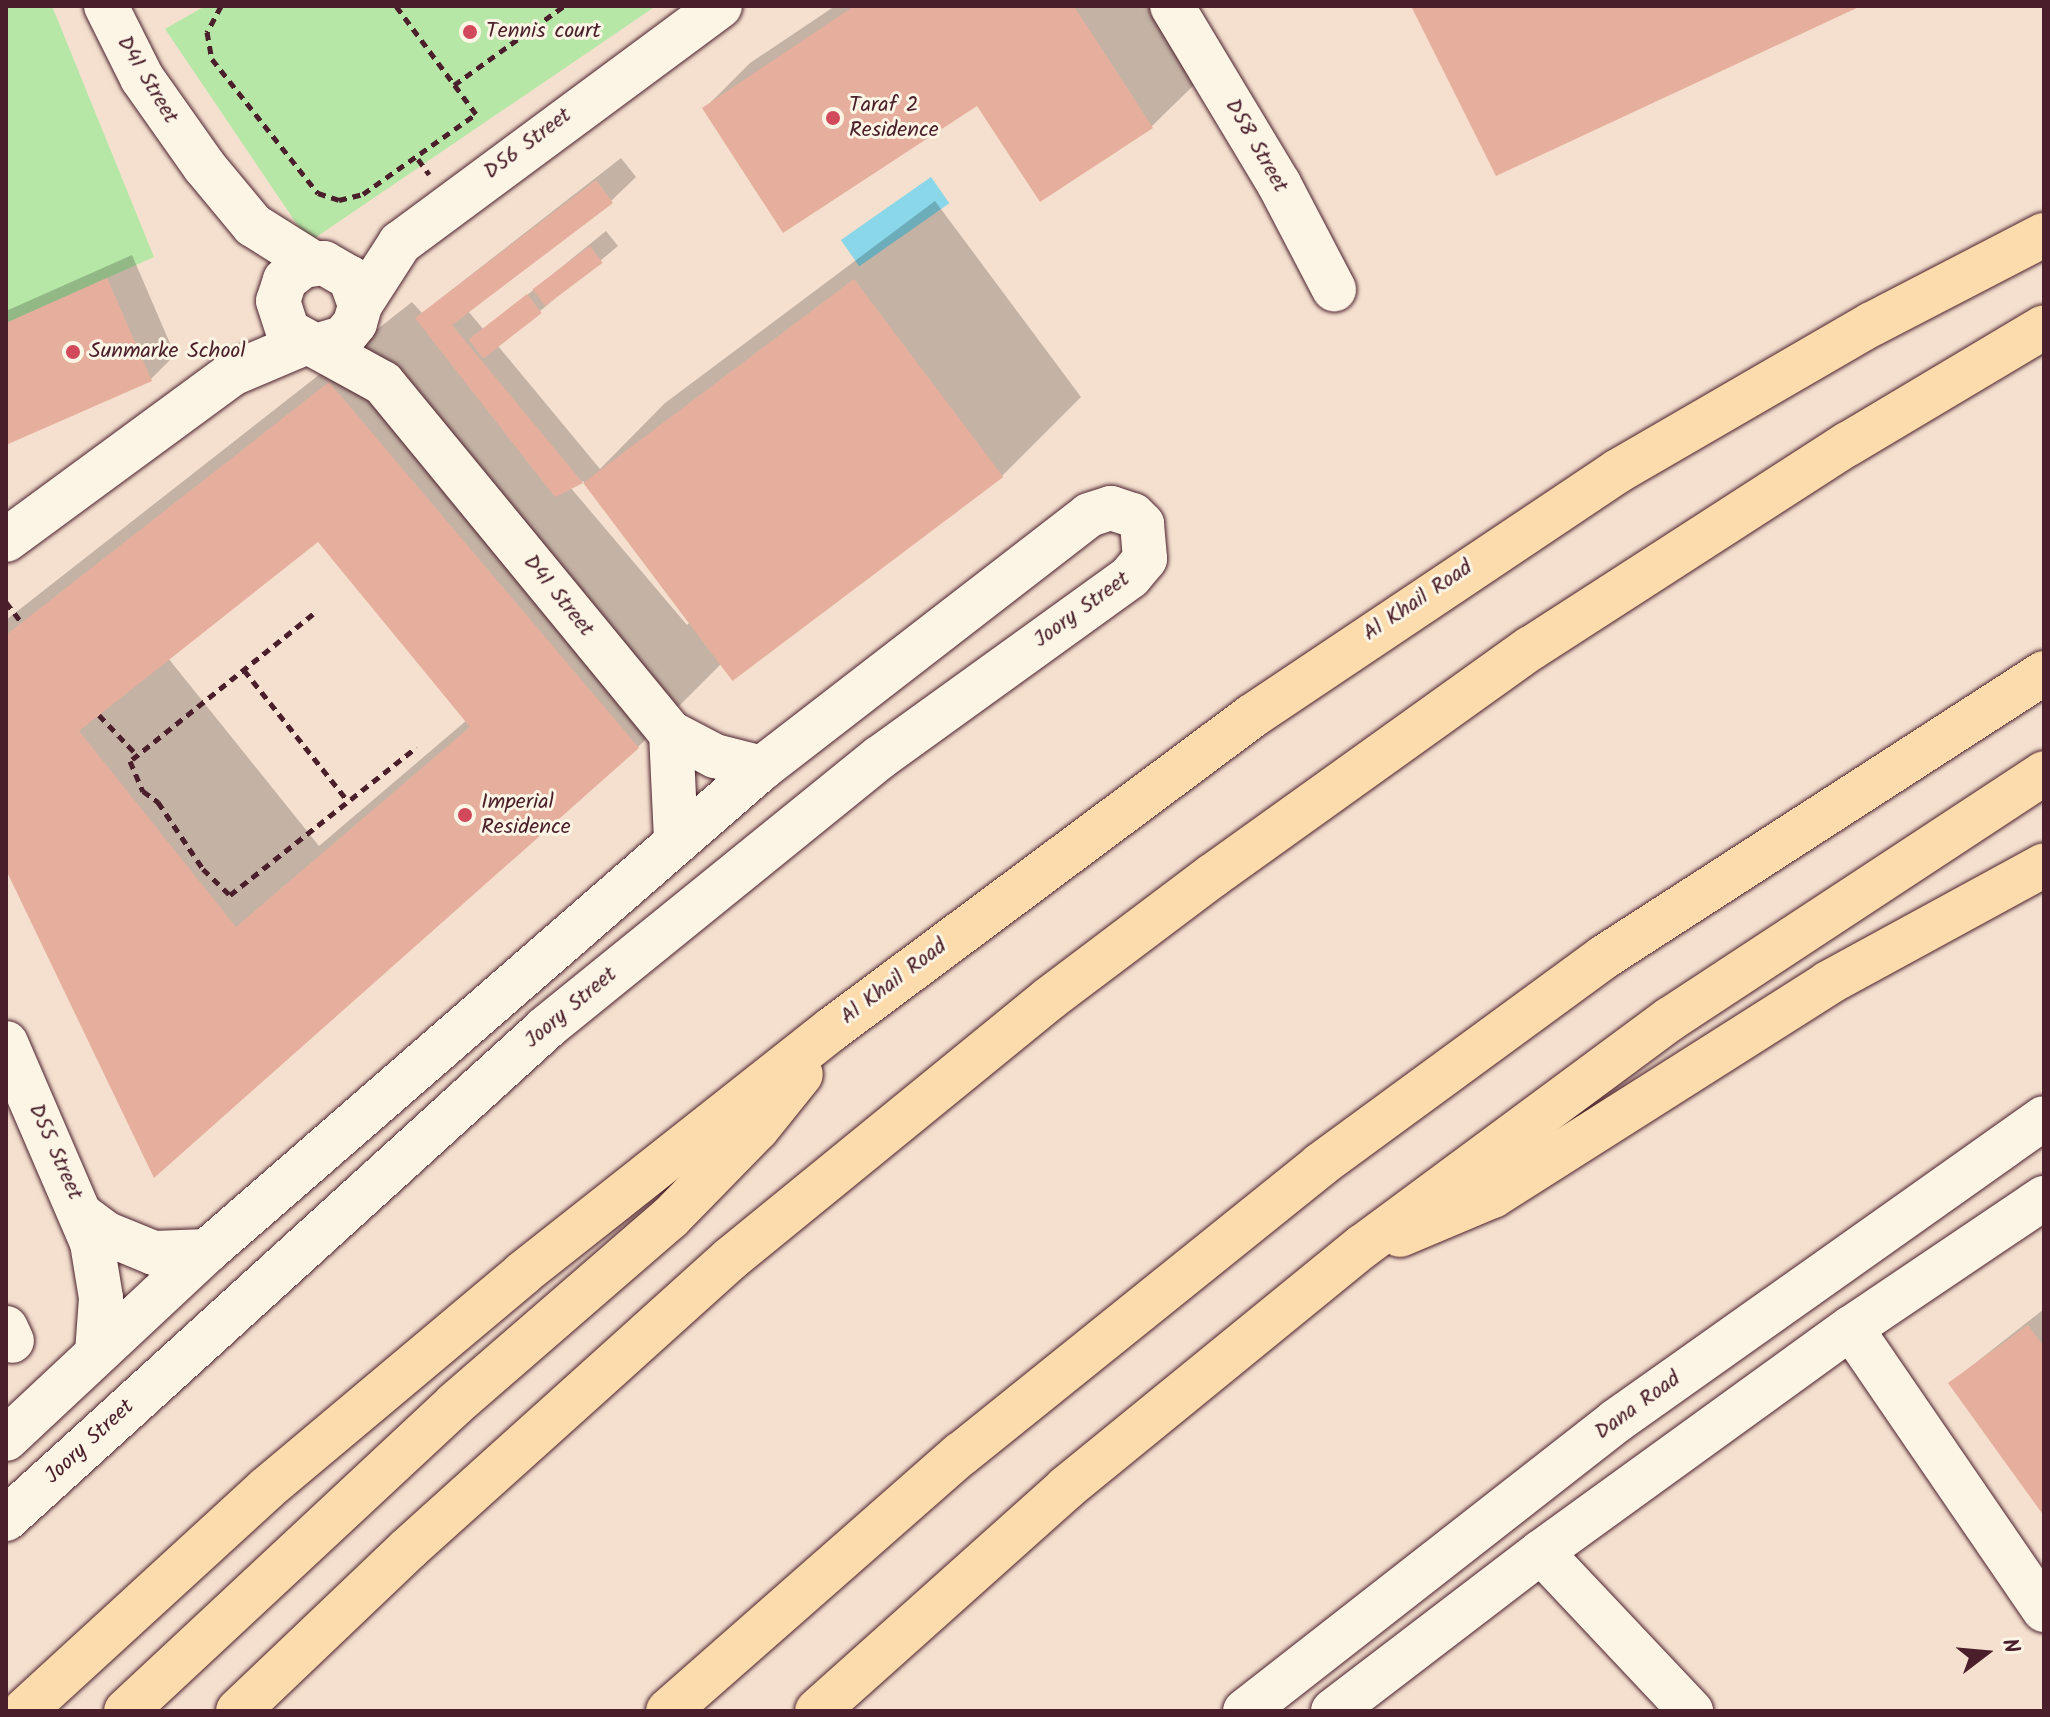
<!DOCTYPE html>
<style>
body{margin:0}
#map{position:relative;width:2050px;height:1717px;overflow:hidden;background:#f5e0cf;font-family:Kalam,sans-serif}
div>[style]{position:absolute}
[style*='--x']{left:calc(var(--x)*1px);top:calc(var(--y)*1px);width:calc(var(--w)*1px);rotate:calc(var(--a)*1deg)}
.green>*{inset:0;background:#b6e7a7}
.water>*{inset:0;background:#89d7e8;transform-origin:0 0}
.shadow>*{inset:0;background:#0003}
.building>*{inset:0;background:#e6af9d;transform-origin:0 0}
.path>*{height:5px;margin-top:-2.5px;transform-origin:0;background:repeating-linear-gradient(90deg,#4a1f2b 0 8px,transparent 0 14px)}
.roads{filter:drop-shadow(0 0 2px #4a1f2b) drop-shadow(0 0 2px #4a1f2b)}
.minor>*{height:44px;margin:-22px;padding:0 22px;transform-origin:22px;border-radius:22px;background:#fcf5e5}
.highway>*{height:44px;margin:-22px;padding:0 22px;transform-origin:22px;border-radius:22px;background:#fcdcac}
.dots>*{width:22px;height:22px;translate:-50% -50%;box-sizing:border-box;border:4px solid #fcf5e5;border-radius:50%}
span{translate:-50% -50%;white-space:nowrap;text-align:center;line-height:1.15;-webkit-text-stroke:6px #fcf5e5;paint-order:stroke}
.poi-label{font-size:22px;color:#4a1f2b}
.left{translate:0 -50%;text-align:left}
.street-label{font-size:22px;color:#4a1f2b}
.frame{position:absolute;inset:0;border:8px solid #4a1f2b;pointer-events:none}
.north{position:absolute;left:1946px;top:1613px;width:80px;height:80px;-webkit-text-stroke:6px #fcf5e5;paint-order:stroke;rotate:74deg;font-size:22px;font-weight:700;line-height:32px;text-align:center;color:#4a1f2b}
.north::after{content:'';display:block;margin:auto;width:28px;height:36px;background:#4a1f2b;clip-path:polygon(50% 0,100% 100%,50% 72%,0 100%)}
</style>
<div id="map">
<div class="green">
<i style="clip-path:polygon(6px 6px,52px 6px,154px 257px,6px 323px)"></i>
<i style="clip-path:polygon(205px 6px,656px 6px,309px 242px,165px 29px)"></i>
</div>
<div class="water">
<i style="left:931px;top:177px;width:32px;height:110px;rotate:55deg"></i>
</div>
<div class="shadow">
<i style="clip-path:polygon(835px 6px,1149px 6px,1198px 81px,1152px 126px,1040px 199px,977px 103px,705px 108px,750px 63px)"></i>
<i style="clip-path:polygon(evenodd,621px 158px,636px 177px,611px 201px,468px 311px,484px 330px,606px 231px,618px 246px,498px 346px,600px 469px,665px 403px,935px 201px,1081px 397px,1001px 477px,720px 665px,638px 747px,155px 1175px,6px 865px,6px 620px,412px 302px,422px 313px,621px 158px,583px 481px,689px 623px,687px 625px,570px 487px,583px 481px,621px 158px,318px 539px,467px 720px,319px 846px,168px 658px,318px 539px)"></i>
<i style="clip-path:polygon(132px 255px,175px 355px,151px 379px,6px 443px,6px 311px)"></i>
<i style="clip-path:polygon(2044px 1309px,2044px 1513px,1950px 1383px)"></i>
</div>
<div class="building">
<i style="clip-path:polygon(854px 6px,1074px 6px,1153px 128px,1040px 202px,977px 106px,783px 233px,702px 108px)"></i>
<i style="clip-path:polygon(1411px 6px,1861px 6px,1496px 176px)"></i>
<i style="clip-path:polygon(596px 180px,613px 203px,452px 325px,583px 483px,555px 497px,415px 318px)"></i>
<i style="left:590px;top:246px;width:21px;height:72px;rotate:53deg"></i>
<i style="clip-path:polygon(107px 278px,152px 381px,6px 445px,6px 323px)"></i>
<i style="left:854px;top:279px;width:248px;height:339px;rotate:53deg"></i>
<i style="left:527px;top:294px;width:24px;height:74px;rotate:52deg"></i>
<i style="clip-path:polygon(evenodd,329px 382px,639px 748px,154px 1178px,6px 870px,6px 635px,329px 382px,318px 542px,470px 727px,236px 927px,79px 731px,318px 542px)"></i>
<i style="clip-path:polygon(2028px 1325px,2044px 1347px,2044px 1516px,1948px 1383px)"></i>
</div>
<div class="path">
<i style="--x:221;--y:6;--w:30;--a:118"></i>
<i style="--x:207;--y:32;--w:27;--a:80"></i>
<i style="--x:212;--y:59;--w:171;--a:51.7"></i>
<i style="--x:318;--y:193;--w:22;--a:18"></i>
<i style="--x:339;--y:200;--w:25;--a:-14"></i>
<i style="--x:363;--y:194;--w:138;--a:-35.3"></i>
<i style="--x:476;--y:114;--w:134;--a:-126.5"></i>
<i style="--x:454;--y:85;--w:135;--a:-35.7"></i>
<i style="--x:418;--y:159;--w:19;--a:54"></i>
<i style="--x:6;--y:602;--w:26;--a:53"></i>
<i style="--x:313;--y:614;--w:235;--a:141.2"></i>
<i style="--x:130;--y:761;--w:33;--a:67"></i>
<i style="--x:143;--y:791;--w:19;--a:36"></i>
<i style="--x:158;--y:802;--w:81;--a:56.1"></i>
<i style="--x:203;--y:869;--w:37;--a:44"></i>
<i style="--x:230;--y:895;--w:238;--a:-38.4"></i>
<i style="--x:244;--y:670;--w:167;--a:51.6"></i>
<i style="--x:99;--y:715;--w:55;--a:46.5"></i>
</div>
<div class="roads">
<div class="minor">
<i style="--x:106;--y:6;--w:80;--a:63.4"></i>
<i style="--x:142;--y:78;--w:108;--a:54.8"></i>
<i style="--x:204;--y:166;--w:77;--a:50.3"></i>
<i style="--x:253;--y:225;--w:71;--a:32.3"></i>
<i style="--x:1172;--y:6;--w:208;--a:59"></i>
<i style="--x:1279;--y:184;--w:119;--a:62.4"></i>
<i style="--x:360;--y:305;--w:74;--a:-57.2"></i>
<i style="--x:400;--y:243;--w:398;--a:-36.5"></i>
<i style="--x:316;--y:346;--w:28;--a:-17"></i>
<i style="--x:343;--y:338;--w:19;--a:-51"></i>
<i style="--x:355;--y:323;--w:19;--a:-74"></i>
<i style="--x:360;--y:305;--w:29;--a:-110"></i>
<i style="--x:350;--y:278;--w:30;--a:-150"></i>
<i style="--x:324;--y:263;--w:21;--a:172"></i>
<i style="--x:303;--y:266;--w:23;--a:142"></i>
<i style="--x:285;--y:280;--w:22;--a:108"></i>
<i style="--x:278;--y:301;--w:32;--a:72"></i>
<i style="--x:288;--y:331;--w:108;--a:28.7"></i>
<i style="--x:383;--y:383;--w:453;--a:50.6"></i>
<i style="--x:671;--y:733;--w:50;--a:27.6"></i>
<i style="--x:715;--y:756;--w:49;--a:14.3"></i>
<i style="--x:6;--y:540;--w:280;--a:-36.3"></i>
<i style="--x:232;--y:374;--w:79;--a:-23"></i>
<i style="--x:671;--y:733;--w:105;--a:87.3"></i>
<i style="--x:6;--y:1043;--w:218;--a:66.7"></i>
<i style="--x:92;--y:1243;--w:56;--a:80.7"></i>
<i style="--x:101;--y:1298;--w:55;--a:94.2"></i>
<i style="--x:84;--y:1217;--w:26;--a:37"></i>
<i style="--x:105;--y:1233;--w:53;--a:22.2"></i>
<i style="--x:154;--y:1253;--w:53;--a:-2.2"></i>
<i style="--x:6;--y:1328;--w:14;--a:65"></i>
<i style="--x:1851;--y:1328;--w:342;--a:55.6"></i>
<i style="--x:6;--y:1439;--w:275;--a:-43.1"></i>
<i style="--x:207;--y:1251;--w:736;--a:-41.03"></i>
<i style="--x:762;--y:768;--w:413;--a:-37.7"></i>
<i style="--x:1089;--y:515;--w:23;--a:-18"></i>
<i style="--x:1111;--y:508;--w:23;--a:18"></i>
<i style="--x:1133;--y:515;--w:13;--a:45"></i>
<i style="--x:1142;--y:524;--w:35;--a:85"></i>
<i style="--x:1145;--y:559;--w:23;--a:130"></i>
<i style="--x:1130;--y:577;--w:309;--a:144.2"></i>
<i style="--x:879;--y:758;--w:429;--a:141"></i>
<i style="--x:546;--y:1028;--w:730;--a:137.72"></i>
<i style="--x:1541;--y:1552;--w:219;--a:46.7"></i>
<i style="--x:1245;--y:1711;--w:471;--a:-38"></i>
<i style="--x:1616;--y:1421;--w:524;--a:-35.3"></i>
<i style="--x:1333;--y:1711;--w:262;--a:-37.4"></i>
<i style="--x:1541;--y:1552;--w:382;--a:-35.9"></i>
<i style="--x:1851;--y:1328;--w:233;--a:-34"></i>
</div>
<div class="highway">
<i style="--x:1400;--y:1235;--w:101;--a:-22.8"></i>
<i style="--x:1493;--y:1196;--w:397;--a:-32.4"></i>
<i style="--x:1828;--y:983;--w:246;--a:-28.6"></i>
<i style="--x:24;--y:1711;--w:328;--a:-42.5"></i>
<i style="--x:266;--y:1489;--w:336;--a:-40"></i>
<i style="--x:523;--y:1273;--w:394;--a:-38.3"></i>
<i style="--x:832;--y:1029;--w:524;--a:-36.69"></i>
<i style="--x:1252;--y:716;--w:440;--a:-33.8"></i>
<i style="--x:1618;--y:471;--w:293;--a:-30.1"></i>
<i style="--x:1872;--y:324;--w:194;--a:-27.4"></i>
<i style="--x:126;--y:1711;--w:450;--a:-43"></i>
<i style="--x:455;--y:1404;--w:284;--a:-40.9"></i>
<i style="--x:670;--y:1218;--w:124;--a:-45.7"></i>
<i style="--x:757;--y:1129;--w:70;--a:-51.3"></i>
<i style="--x:238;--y:1711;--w:235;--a:-43.6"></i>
<i style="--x:408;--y:1549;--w:433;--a:-42"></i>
<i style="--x:730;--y:1259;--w:413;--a:-39.2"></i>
<i style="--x:1050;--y:998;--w:203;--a:-37"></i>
<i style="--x:1212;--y:876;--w:392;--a:-35.6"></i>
<i style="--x:1531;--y:648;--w:377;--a:-32.8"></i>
<i style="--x:1848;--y:444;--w:228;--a:-30.8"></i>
<i style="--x:668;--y:1711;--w:390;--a:-41.3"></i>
<i style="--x:961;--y:1454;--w:461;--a:-38.8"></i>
<i style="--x:1320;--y:1165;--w:352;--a:-36.2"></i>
<i style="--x:1604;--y:957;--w:524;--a:-32.84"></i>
<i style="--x:817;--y:1711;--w:334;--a:-41.8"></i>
<i style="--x:1066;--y:1488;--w:383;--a:-39.2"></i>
<i style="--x:1363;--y:1246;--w:382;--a:-36.5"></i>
<i style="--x:1670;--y:1019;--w:448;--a:-33.3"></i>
</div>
</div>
<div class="dots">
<i style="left:470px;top:32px;background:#d1495b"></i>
<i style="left:833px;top:118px;background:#d1495b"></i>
<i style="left:73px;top:352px;background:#d1495b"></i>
<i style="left:465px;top:815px;background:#d1495b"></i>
</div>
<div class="poi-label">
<span class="left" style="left:486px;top:32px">Tennis court</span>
<span class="left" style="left:849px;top:118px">Taraf 2<br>Residence</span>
<span class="left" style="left:89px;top:352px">Sunmarke School</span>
<span class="left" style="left:481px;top:815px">Imperial<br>Residence</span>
</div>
<div class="street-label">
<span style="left:147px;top:80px;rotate:59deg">D41 Street</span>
<span style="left:528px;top:144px;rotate:-37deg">D56 Street</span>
<span style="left:1256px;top:146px;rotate:60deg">D58 Street</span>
<span style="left:558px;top:596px;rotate:51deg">D41 Street</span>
<span style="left:1418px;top:601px;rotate:-34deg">Al Khail Road</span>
<span style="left:1082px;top:610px;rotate:-36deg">Joory Street</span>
<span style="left:894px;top:982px;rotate:-37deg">Al Khail Road</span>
<span style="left:571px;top:1008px;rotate:-40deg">Joory Street</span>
<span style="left:55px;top:1152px;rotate:66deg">D55 Street</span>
<span style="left:1638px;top:1406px;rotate:-36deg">Dana Road</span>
<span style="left:90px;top:1442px;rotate:-43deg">Joory Street</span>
</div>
<div class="frame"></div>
<div class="north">N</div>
</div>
